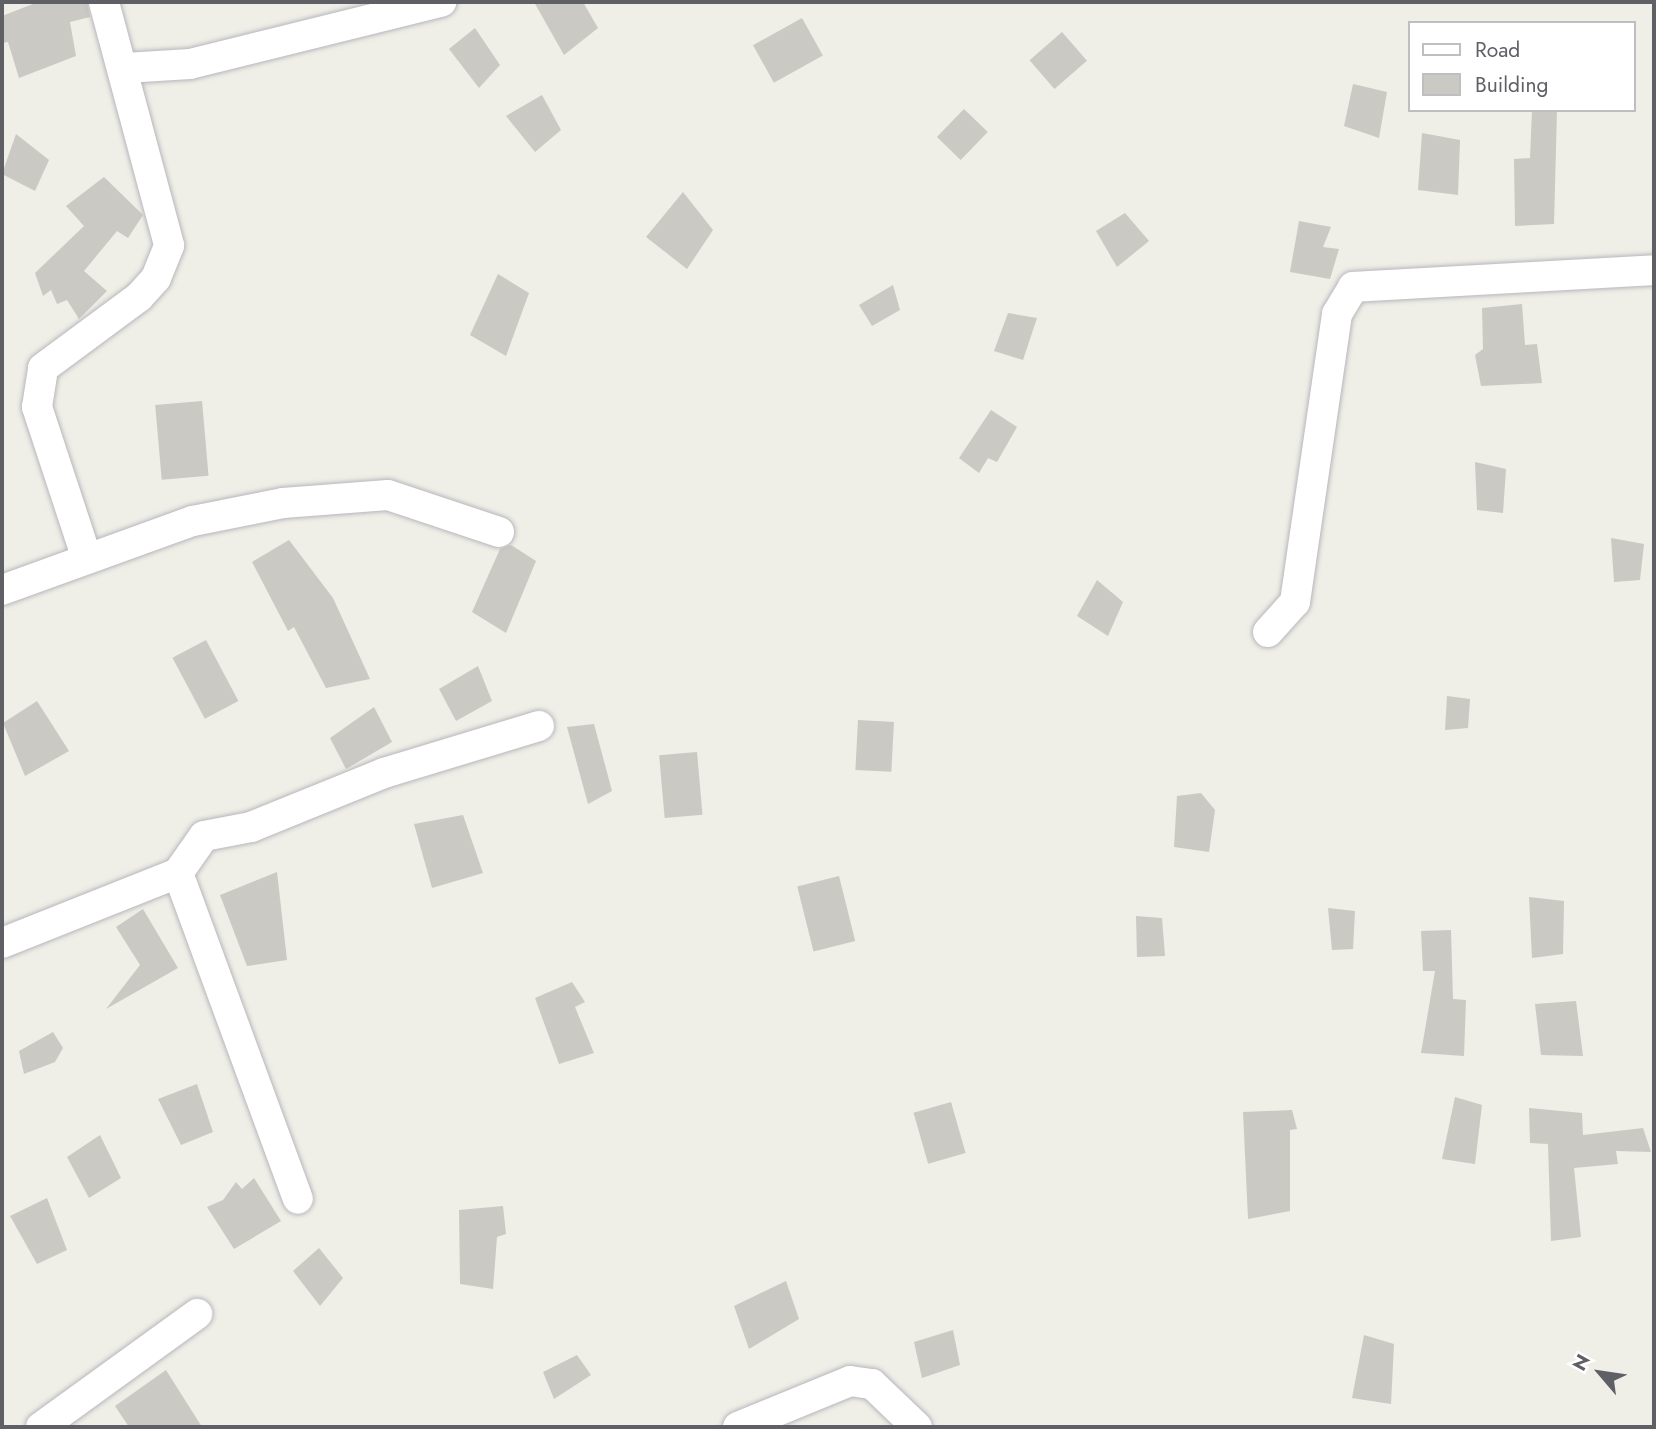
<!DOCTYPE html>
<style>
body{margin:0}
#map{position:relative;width:1656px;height:1429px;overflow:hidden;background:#efeee7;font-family:Jost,sans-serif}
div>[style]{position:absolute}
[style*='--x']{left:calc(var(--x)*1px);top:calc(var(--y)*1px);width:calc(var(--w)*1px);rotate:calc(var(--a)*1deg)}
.building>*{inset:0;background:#cac9c3;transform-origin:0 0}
.roads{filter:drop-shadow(0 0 2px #b7b7bc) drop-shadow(0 0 2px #b7b7bc)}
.minor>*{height:30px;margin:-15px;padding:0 15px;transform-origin:15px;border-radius:15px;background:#fff}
span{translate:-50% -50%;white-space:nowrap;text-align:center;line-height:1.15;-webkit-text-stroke:5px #fff;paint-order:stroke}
.frame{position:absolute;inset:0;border:4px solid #5e6065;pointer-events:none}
.legend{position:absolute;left:1408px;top:21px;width:228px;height:91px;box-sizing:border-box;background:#fff;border:2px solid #bfbfc1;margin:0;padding:9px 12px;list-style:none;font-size:21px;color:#5e6065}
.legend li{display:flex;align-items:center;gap:14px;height:35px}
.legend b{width:35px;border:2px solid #bfbfc1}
.north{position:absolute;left:1565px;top:1338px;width:70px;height:70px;-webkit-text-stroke:5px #fff;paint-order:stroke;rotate:299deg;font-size:19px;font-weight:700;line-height:28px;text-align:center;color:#5e6065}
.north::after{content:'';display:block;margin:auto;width:24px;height:32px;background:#5e6065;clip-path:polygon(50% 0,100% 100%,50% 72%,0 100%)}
</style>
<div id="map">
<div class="building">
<i style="clip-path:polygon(38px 2px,87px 2px,90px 17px,70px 22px,76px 56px,19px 78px,8px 42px,2px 43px,2px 16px)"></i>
<i style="clip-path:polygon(534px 2px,583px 2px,598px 28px,564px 55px)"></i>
<i style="left:802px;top:18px;width:43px;height:56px;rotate:61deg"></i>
<i style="clip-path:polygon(475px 28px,500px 65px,479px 88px,449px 49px)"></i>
<i style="left:1062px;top:32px;width:38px;height:43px;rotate:49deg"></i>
<i style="clip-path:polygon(1353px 84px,1387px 92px,1379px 138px,1344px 126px)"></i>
<i style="clip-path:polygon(542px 95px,561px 130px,535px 152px,506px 116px)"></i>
<i style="left:964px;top:109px;width:33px;height:39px;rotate:44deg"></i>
<i style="clip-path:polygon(1532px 110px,1557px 110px,1554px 224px,1515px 226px,1514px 159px,1530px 158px)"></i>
<i style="clip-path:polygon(1422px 133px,1460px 140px,1458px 195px,1418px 190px)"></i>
<i style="clip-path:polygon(16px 134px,49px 160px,35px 191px,2px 174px)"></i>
<i style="clip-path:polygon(104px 177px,143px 215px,128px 238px,117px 231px,84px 271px,107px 291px,79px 319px,67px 300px,57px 304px,51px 290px,43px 296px,35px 273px,84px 226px,66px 206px)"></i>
<i style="clip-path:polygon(683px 192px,713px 230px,687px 269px,646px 237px)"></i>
<i style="clip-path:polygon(1125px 213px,1149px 241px,1117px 267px,1096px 231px)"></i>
<i style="clip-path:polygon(1299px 221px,1331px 227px,1323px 247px,1339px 249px,1330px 279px,1290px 272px)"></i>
<i style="clip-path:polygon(498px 274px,529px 293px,506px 356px,470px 335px)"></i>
<i style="clip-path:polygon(893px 285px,900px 310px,872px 326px,859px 305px)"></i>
<i style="clip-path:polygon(1522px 304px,1525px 345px,1537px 344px,1542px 383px,1481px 386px,1475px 355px,1483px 349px,1482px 308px)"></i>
<i style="clip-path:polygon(1008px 313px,1037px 318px,1023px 360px,994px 351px)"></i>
<i style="left:202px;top:401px;width:75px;height:47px;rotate:85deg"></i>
<i style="clip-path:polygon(991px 410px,1017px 427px,997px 462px,988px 458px,979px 473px,959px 458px)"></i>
<i style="clip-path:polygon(1475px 462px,1506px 469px,1503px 513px,1477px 510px)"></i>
<i style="clip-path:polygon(1611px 538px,1644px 544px,1640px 580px,1614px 582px)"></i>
<i style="clip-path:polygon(289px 540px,333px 598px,370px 679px,326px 688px,294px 627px,288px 631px,252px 562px)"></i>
<i style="clip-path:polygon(511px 545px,536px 561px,506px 633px,472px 612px,500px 549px)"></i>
<i style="clip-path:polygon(1097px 580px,1123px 602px,1108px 636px,1077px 616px)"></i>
<i style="left:206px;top:640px;width:69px;height:38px;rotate:62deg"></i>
<i style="clip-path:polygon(478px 666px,492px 701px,456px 721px,439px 689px)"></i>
<i style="clip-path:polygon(1447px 696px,1470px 699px,1468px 728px,1445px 730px)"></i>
<i style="clip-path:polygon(37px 701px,69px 751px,25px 776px,3px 723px)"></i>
<i style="clip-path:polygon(374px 707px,392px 742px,346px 769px,330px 738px)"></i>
<i style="left:858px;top:720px;width:36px;height:50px;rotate:3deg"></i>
<i style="clip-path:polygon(594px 724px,612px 791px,588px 804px,567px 727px)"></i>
<i style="left:697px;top:752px;width:63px;height:38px;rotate:85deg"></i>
<i style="clip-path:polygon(1201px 793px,1215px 810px,1209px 852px,1174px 847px,1177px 796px)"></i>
<i style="clip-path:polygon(463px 815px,483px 873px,432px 888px,414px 824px)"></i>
<i style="clip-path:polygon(277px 872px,287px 960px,247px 966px,220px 895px)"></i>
<i style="left:839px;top:876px;width:67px;height:43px;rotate:76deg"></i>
<i style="clip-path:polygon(1529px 897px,1564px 901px,1563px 954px,1532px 958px)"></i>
<i style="clip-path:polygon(1328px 908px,1355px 911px,1353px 949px,1332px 950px)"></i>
<i style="clip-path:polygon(143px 909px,178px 968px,106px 1009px,140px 965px,116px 927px)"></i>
<i style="clip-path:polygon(1136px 916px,1162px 918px,1165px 956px,1137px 957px)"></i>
<i style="clip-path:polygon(1451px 930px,1453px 999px,1466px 1000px,1464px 1056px,1421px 1053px,1435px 971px,1423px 971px,1421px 931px)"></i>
<i style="clip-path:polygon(572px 982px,585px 1002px,575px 1007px,594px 1053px,559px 1064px,535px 998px)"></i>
<i style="clip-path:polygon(1576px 1001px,1583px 1056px,1541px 1055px,1535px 1004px)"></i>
<i style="clip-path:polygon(53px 1032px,63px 1048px,55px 1062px,24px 1074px,19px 1051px)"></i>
<i style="clip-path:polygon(197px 1084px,213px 1132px,181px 1145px,158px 1099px)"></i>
<i style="clip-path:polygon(1455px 1097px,1482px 1105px,1475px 1164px,1442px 1159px)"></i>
<i style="left:951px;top:1102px;width:53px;height:39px;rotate:74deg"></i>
<i style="clip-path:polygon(1529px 1108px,1582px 1113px,1583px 1135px,1643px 1128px,1651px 1152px,1616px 1151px,1618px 1164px,1574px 1168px,1581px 1237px,1551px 1241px,1548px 1144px,1530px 1143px)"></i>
<i style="clip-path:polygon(1292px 1110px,1297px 1129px,1290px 1130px,1290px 1211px,1248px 1219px,1243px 1112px)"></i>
<i style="clip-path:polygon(100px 1135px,121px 1178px,89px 1198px,67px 1157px)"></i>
<i style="clip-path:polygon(254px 1178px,281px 1221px,234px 1249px,207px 1207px,223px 1200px,236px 1182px,242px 1189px)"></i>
<i style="clip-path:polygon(47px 1198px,67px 1250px,37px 1264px,10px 1216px)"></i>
<i style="clip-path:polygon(503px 1206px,506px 1234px,497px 1237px,493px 1289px,460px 1284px,459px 1210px)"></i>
<i style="clip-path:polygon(319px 1248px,343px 1278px,320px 1306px,293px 1271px)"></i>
<i style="clip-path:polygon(786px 1281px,799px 1319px,749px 1349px,734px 1306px)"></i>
<i style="clip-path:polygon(953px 1330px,960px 1365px,922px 1378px,914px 1342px)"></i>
<i style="clip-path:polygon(1364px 1335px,1394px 1344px,1391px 1404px,1352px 1398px)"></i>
<i style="clip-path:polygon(577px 1355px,591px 1375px,554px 1399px,543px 1372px)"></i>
<i style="clip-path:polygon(166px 1370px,202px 1427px,129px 1427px,115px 1406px)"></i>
</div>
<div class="roads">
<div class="minor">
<i style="--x:125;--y:68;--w:65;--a:-3.5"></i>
<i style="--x:190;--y:64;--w:259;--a:-13.9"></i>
<i style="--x:86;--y:556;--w:157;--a:-108.2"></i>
<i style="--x:37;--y:407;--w:39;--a:-81"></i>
<i style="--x:43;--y:368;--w:119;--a:-36.5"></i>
<i style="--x:139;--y:297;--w:25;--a:-48"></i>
<i style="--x:156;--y:278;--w:35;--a:-68"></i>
<i style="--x:169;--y:245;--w:252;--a:-105"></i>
<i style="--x:2;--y:590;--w:203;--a:-19.9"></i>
<i style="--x:193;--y:521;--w:92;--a:-11.3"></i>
<i style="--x:283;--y:503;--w:105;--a:-4.4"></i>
<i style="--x:388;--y:495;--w:117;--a:18.4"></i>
<i style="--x:1268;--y:632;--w:40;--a:-48"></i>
<i style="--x:1295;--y:602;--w:291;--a:-81.7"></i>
<i style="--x:1337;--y:314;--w:31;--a:-59"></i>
<i style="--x:1353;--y:287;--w:301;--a:-3.2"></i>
<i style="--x:178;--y:873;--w:45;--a:-54.9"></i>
<i style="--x:204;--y:836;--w:48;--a:-10.8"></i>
<i style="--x:251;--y:827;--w:144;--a:-22.1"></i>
<i style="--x:384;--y:773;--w:162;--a:-16.9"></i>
<i style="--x:2;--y:943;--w:189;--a:-21.7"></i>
<i style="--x:178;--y:873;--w:347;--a:69.8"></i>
<i style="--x:41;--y:1427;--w:193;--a:-35.9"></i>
<i style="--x:738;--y:1427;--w:121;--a:-22.3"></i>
<i style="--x:850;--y:1381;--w:22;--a:8"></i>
<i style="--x:872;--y:1384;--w:62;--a:43.7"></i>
</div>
</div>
<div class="frame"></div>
<ul class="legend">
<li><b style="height:9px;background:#fff"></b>Road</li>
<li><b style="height:19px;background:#cac9c3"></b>Building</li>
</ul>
<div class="north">N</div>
</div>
